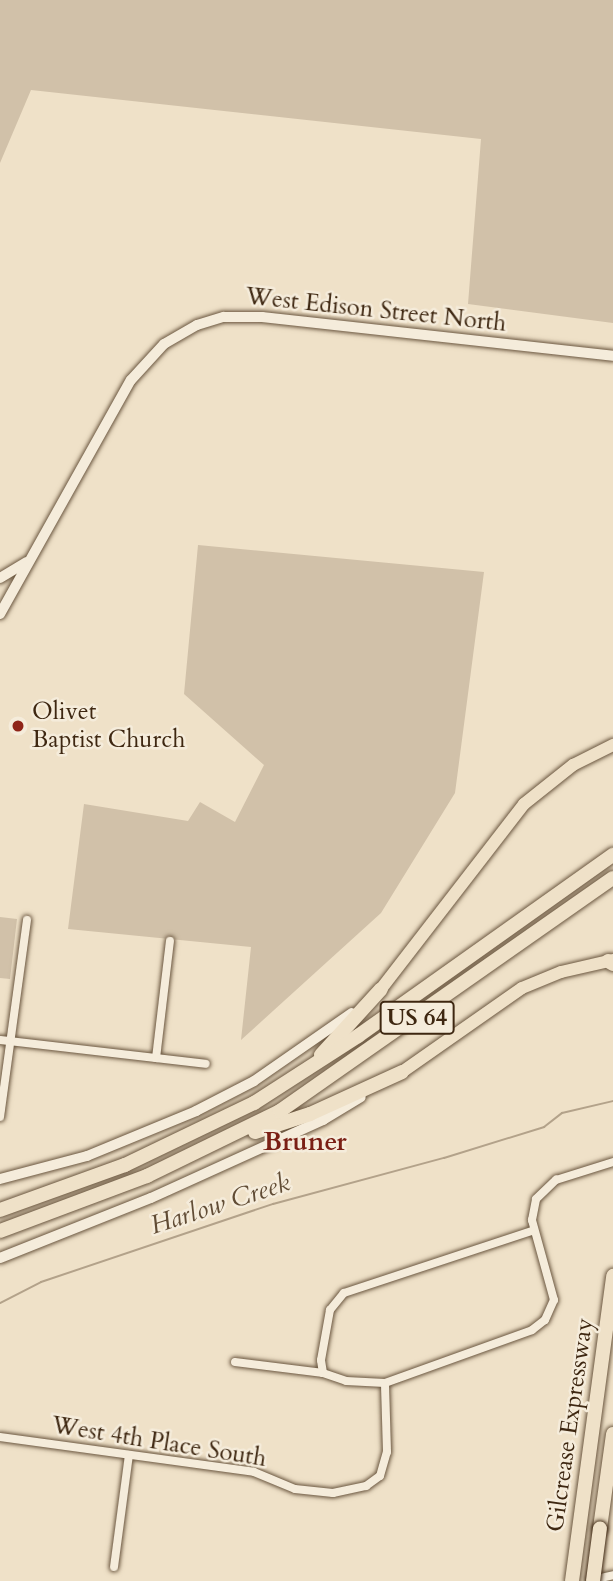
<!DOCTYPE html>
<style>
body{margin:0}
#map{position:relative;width:613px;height:1581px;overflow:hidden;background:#efe1c8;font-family:Cardo,serif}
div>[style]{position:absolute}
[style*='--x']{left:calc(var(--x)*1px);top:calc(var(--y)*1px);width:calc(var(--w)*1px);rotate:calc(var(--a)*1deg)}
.green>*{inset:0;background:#d1c1a9}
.stream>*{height:2px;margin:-1px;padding:0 1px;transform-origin:1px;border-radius:1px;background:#b3a28a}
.roads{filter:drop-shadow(0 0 2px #6a563f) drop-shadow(0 0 2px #6a563f)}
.minor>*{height:8px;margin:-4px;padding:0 4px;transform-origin:4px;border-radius:4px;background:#f5ecdb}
.tertiary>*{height:10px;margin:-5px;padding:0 5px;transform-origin:5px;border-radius:5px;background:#f5ecdb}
.secondary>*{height:10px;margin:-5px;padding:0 5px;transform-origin:5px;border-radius:5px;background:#f5ecdb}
.primary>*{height:12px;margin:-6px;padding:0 6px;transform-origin:6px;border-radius:6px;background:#efe1c8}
.motorway>*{height:14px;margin:-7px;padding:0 7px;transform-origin:7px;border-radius:7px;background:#efe1c8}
.bridges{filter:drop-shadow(0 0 2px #3e2711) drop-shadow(0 0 2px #3e2711)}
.motorway-bridge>*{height:14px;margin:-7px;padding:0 7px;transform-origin:7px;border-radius:7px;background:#efe1c8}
.dots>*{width:19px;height:19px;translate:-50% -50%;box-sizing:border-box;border:4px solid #f5ecdb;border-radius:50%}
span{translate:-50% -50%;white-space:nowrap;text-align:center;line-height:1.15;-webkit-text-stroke:5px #f5ecdb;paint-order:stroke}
.shield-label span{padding:2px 5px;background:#f5ecdb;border:2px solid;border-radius:5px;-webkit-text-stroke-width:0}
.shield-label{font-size:23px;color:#3e2711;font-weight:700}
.street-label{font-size:24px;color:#3e2711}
.poi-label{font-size:24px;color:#3e2711}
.left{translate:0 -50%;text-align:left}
.neighbourhood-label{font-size:26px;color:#7a1f14;font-weight:700}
.water-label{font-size:26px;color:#614c35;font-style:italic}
</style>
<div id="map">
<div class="green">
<i style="clip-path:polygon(0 0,613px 0,613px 323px,468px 304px,481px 139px,31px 90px,0 163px)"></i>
<i style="clip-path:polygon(198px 545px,484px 572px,455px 793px,381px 913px,241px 1040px,251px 947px,68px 929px,84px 804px,188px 821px,200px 802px,235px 822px,264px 765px,184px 694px)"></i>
<i style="clip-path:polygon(0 917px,17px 919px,10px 979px,0 978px)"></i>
</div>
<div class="stream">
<i style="--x:0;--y:1303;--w:46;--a:-27.1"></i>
<i style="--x:41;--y:1282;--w:245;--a:-18.6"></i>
<i style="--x:273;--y:1204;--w:177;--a:-15.1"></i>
<i style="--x:444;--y:1158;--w:105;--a:-17.2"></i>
<i style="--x:544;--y:1127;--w:23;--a:-38"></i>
<i style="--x:562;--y:1113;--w:52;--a:-13.2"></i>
</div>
<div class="roads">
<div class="minor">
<i style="--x:0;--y:1040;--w:207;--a:6.6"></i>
<i style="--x:156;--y:1058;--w:118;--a:-83.2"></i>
<i style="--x:0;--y:1117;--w:199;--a:-82.2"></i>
<i style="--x:235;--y:1362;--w:89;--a:7.1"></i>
<i style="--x:323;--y:1373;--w:24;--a:19"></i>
<i style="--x:346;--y:1381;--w:39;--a:3"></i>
<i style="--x:385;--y:1383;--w:156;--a:-19.8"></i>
<i style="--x:532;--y:1330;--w:16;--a:-38"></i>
<i style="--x:545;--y:1320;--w:22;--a:-66"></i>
<i style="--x:554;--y:1300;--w:83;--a:-105.4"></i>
<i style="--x:532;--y:1220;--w:21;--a:-79"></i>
<i style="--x:536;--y:1199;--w:28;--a:-44"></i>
<i style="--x:556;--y:1180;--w:60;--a:-17.5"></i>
<i style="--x:323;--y:1373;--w:13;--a:-99"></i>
<i style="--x:321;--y:1360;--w:51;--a:-79.8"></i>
<i style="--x:330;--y:1310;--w:22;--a:-51"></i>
<i style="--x:344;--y:1293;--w:200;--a:-18.3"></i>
<i style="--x:0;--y:1437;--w:256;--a:7.8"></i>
<i style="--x:254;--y:1472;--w:44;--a:22.5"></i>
<i style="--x:295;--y:1489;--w:38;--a:6"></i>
<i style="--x:333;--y:1493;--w:34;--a:-12"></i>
<i style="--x:366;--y:1486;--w:17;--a:-36"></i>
<i style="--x:380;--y:1476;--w:25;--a:-74"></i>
<i style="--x:387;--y:1452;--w:69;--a:-91.7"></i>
<i style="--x:114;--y:1567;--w:113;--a:-82.4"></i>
<i style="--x:592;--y:1580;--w:22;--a:-13"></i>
</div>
<div class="tertiary">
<i style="--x:0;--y:578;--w:31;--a:-31"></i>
<i style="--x:0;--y:614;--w:268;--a:-60.8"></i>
<i style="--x:131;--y:380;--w:49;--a:-47.5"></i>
<i style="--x:164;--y:344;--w:38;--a:-30"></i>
<i style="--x:197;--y:325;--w:28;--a:-17"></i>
<i style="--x:224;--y:317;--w:38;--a:0"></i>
<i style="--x:262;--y:317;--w:353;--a:6.3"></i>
</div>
<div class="secondary">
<i style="--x:0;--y:1179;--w:90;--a:-14.8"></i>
<i style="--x:87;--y:1156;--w:118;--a:-22.4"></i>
<i style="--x:196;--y:1111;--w:65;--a:-27.3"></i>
<i style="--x:254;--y:1081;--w:119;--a:-34.8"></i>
<i style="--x:0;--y:1258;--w:162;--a:-21.7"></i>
<i style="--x:151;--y:1198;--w:189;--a:-24.4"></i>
<i style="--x:323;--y:1120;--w:44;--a:-31.2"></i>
</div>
<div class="primary">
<i style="--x:381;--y:989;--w:234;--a:-52.3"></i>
<i style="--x:524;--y:804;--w:63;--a:-38.5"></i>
<i style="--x:573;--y:765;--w:45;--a:-26.6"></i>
<i style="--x:402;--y:1072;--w:146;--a:-35"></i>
<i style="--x:522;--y:988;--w:42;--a:-22.3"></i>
<i style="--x:561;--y:972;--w:53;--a:-13"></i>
</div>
<div class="motorway">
<i style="--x:608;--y:961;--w:6;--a:31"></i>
<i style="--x:321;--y:1055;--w:89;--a:-47.7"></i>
<i style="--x:255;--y:1132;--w:58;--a:-18.1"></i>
<i style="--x:310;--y:1114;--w:101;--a:-24.5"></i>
<i style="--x:0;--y:1210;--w:133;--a:-19.8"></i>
<i style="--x:125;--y:1165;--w:143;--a:-25.7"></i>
<i style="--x:254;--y:1103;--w:124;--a:-32.8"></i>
<i style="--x:358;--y:1036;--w:313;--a:-35.4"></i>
<i style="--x:0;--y:1231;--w:157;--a:-20.5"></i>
<i style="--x:147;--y:1176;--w:148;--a:-26"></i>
<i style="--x:280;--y:1111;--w:406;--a:-35"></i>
<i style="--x:600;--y:1528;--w:95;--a:-82.1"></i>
<i style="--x:572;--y:1581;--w:308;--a:-82.3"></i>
</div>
</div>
<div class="bridges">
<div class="motorway-bridge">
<i style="--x:593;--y:1581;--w:53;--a:-82.5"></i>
</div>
</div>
<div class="dots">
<i style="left:18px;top:726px;background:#8f2418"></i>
</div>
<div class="shield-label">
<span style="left:417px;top:1018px">US 64</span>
</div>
<div class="street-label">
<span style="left:376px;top:310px;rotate:6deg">West Edison Street North</span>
<span style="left:570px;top:1425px;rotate:-82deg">Gilcrease Expressway</span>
<span style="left:159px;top:1442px;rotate:9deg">West 4th Place South</span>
</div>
<div class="poi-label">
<span class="left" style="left:32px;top:726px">Olivet<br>Baptist Church</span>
</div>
<div class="neighbourhood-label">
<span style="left:305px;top:1142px">Bruner</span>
</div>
<div class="water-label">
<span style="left:220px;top:1204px;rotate:-18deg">Harlow Creek</span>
</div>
</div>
